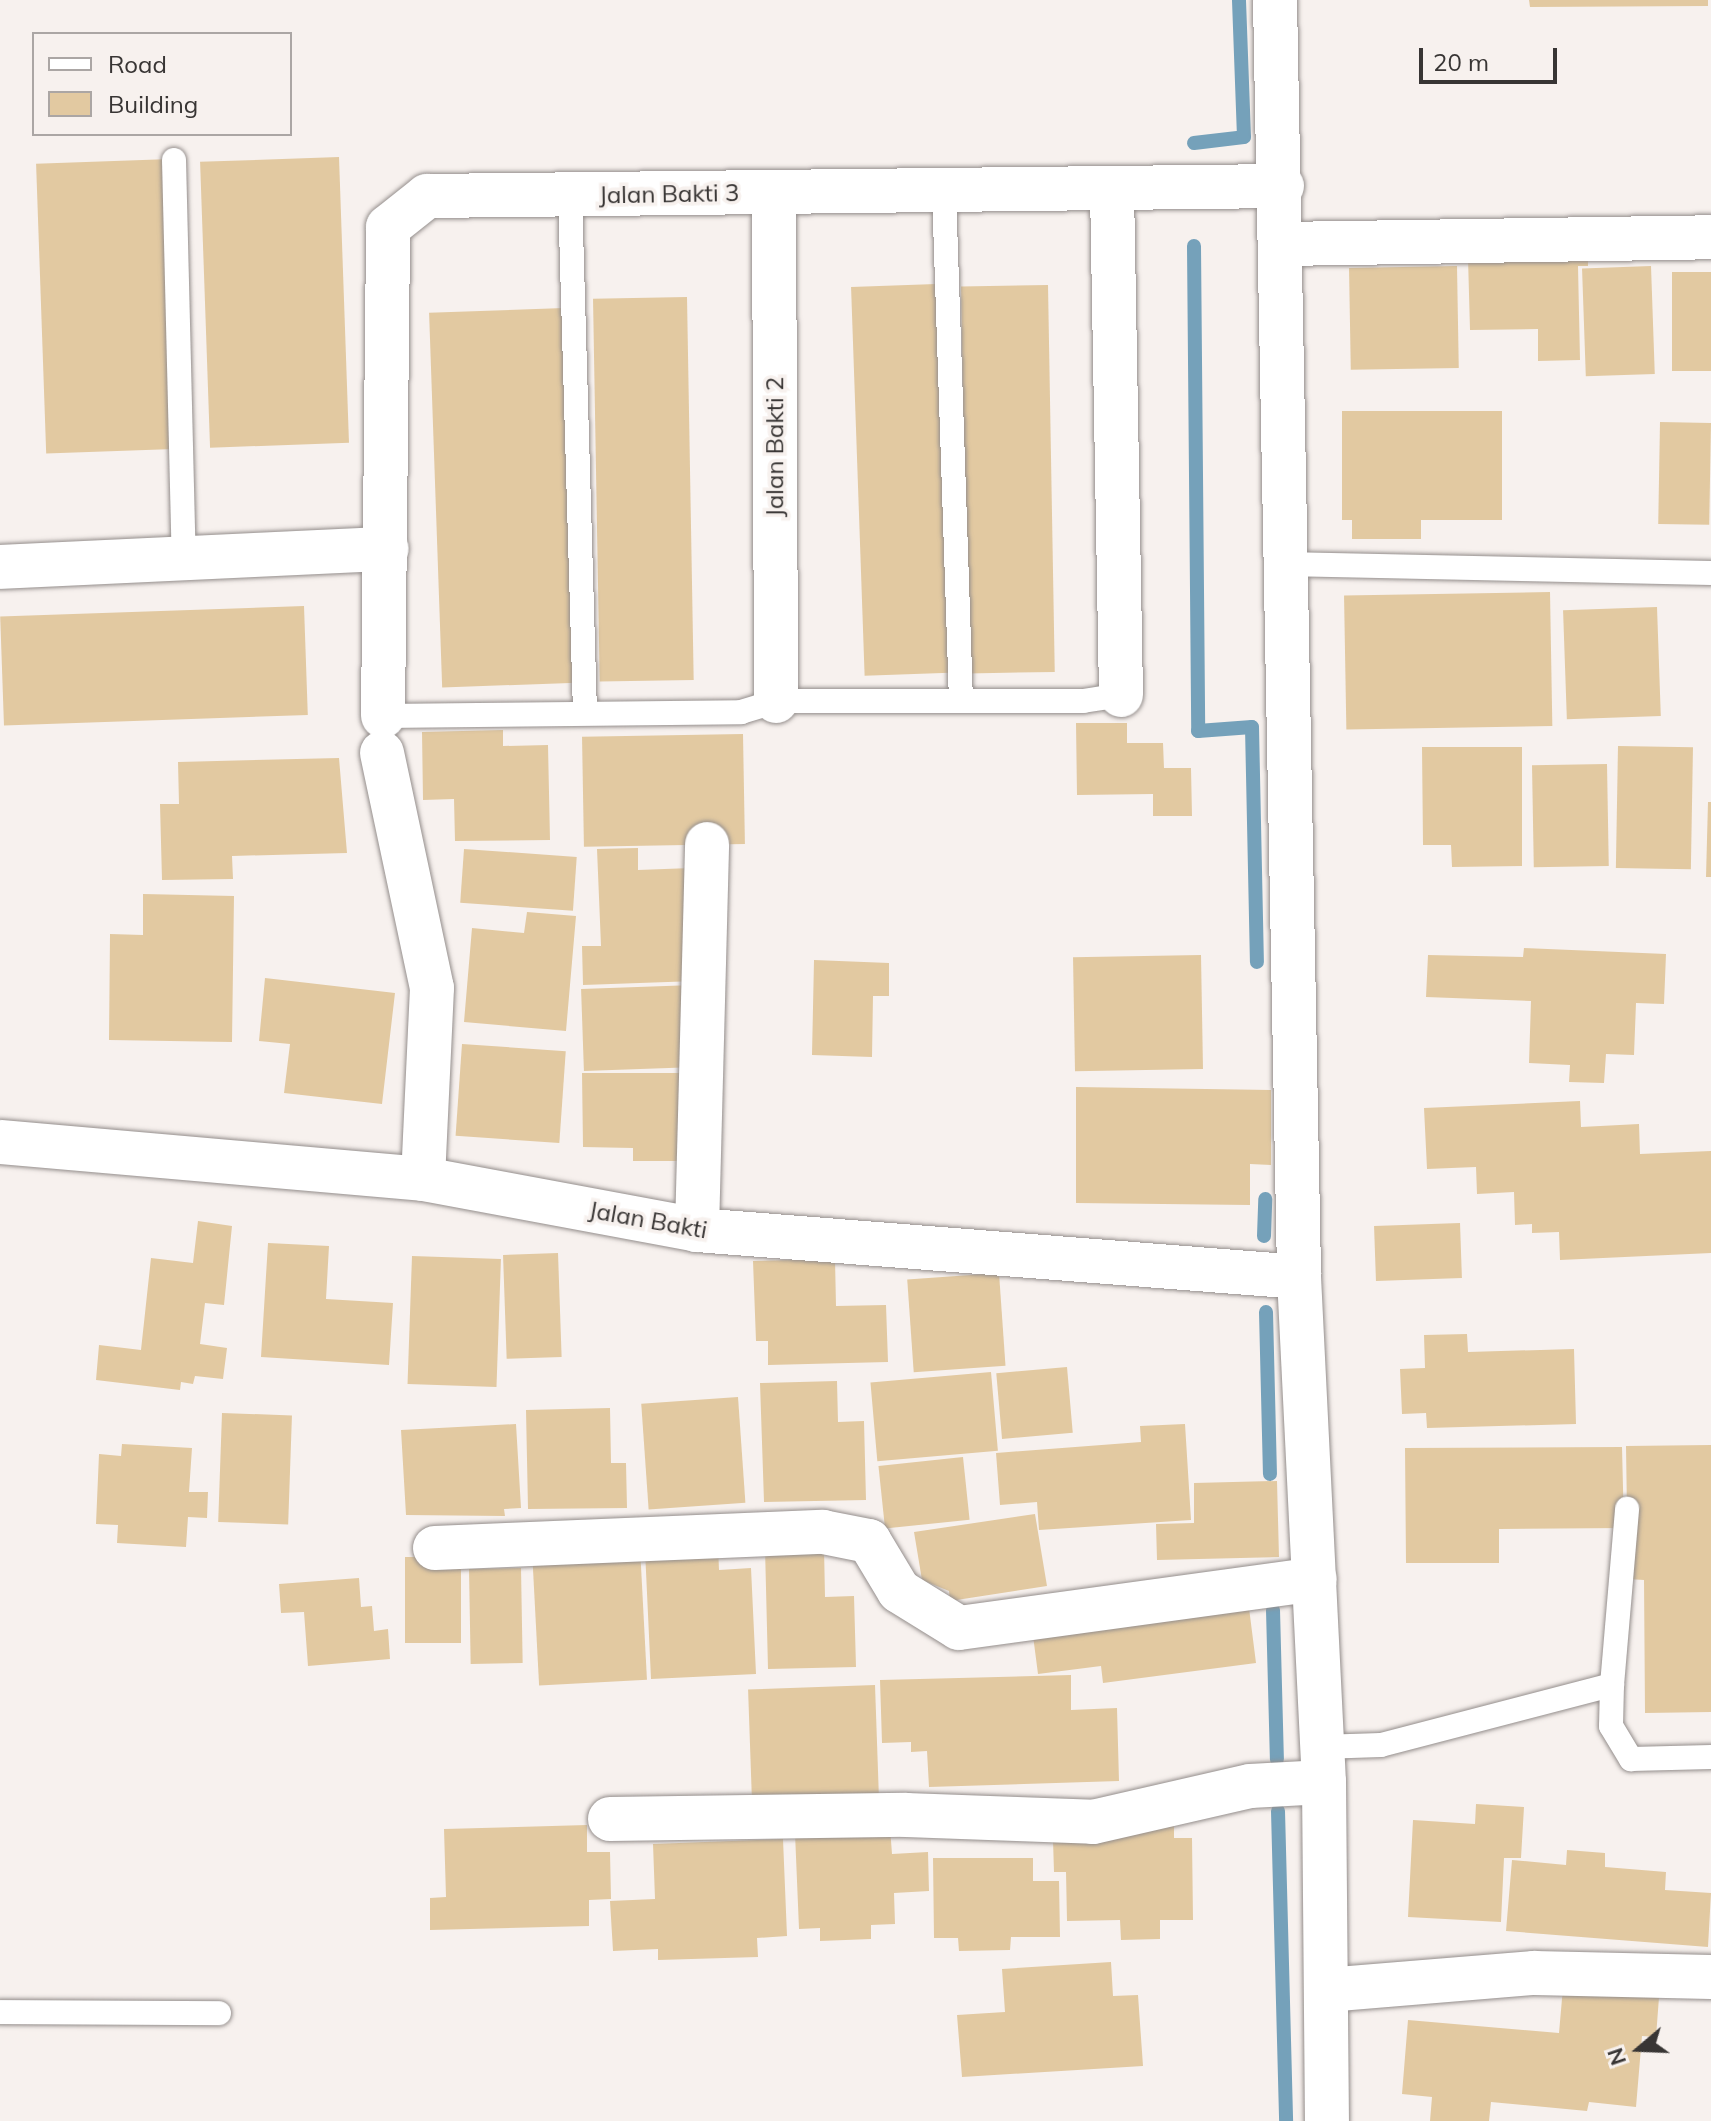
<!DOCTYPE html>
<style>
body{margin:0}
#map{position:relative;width:1711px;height:2121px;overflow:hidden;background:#f7f1ee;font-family:Mulish,sans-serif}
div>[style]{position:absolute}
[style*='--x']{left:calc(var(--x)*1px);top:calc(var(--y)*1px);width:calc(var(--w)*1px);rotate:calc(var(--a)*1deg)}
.stream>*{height:14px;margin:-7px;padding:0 7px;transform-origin:7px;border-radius:7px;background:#75a1ba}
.building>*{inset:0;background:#e2c9a1;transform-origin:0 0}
.roads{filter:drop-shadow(0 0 2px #948e8c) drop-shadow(0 0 2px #948e8c)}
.service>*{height:24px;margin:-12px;padding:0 12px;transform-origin:12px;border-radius:12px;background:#fff}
.minor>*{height:44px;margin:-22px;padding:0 22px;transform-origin:22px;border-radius:22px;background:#fff}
span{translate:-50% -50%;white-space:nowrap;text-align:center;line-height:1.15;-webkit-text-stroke:7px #f7f1ee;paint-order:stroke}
.street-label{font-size:24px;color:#383534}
.legend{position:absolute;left:32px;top:32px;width:260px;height:104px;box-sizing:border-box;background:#f7f1ee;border:2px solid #aba6a4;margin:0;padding:10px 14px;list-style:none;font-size:24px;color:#383534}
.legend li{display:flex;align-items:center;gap:16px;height:40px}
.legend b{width:40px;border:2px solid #aba6a4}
.north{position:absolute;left:1599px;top:2009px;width:80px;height:80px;-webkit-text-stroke:6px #f7f1ee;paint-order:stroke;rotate:251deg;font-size:22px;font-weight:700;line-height:32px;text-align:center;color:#383534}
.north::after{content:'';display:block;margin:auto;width:28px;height:36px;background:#383534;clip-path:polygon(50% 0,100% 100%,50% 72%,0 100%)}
.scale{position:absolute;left:1419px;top:48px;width:138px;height:36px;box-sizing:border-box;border:4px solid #383534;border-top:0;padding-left:10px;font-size:24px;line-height:28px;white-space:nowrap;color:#383534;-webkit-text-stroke:6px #f7f1ee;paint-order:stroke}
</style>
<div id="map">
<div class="stream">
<i style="--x:1194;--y:143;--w:50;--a:-6.8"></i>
<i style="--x:1244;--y:137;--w:137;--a:-92.1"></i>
<i style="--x:1194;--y:246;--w:485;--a:89.5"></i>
<i style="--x:1198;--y:731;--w:54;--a:-4.2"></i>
<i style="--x:1252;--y:727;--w:235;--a:88.8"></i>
<i style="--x:1264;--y:1236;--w:37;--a:-88"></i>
<i style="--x:1266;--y:1312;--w:162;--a:88.6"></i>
<i style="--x:1273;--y:1610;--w:149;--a:88.5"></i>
<i style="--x:1278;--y:1811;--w:310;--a:88.5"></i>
</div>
<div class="building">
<i style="clip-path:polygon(1529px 0,1708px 0,1708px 6px,1530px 7px)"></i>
<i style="left:339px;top:157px;width:286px;height:139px;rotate:88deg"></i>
<i style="left:171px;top:159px;width:290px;height:135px;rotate:88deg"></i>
<i style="clip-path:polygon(1588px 241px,1588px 266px,1578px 266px,1580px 360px,1538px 361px,1538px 329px,1470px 330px,1468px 258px)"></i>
<i style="left:1457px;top:266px;width:102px;height:108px;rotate:89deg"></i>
<i style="left:1651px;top:266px;width:108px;height:69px;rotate:88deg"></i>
<i style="left:1711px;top:272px;width:99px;height:39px;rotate:90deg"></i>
<i style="left:936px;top:284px;width:389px;height:85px;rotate:88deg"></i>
<i style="left:1048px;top:285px;width:387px;height:87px;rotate:89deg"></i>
<i style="left:687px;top:297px;width:383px;height:94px;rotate:89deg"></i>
<i style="left:564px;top:308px;width:375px;height:135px;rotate:88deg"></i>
<i style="clip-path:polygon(1342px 411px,1502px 411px,1502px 520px,1421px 520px,1421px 539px,1352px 539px,1352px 520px,1342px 520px)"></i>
<i style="left:1660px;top:422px;width:51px;height:102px;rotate:1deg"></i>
<i style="left:1550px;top:592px;width:134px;height:206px;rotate:89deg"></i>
<i style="left:304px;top:606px;width:109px;height:304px;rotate:88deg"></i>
<i style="left:1657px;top:607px;width:109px;height:94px;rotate:88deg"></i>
<i style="clip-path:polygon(1076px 723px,1127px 723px,1127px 743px,1163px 743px,1164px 768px,1191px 768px,1192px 816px,1153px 816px,1153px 794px,1077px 795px)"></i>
<i style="clip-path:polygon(503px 730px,503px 746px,548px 745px,550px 840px,455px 841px,454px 799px,423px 800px,422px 732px)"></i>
<i style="left:743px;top:734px;width:110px;height:161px;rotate:89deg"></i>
<i style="left:1618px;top:746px;width:75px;height:122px;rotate:1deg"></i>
<i style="clip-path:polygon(1422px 747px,1522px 747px,1522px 866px,1452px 867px,1451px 845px,1423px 845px)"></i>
<i style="clip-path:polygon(339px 758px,347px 853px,232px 856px,233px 879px,162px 880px,160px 804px,179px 804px,178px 762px)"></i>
<i style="left:1607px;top:764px;width:102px;height:75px;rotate:89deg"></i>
<i style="clip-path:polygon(1708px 802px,1711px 802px,1711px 877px,1706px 877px)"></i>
<i style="clip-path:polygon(638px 848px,638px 870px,691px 868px,696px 981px,583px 985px,582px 946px,601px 946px,597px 849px)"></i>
<i style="left:464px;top:849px;width:113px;height:54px;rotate:4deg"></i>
<i style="clip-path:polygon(143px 894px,234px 896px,232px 1042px,109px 1040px,110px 934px,143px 935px)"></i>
<i style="clip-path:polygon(527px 912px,576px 916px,566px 1031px,464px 1022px,472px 928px,524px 933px)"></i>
<i style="clip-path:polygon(1524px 948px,1666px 954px,1664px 1004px,1636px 1003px,1634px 1055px,1606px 1054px,1604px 1083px,1569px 1082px,1570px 1065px,1529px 1063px,1531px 1001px,1426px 997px,1428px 955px,1523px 957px)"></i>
<i style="left:1201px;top:955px;width:114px;height:128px;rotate:89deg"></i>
<i style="clip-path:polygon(814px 960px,889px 963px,889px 996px,873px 996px,872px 1057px,812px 1055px)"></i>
<i style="clip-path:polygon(265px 978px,395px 993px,382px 1104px,284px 1093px,290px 1044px,259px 1041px)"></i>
<i style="left:694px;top:985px;width:82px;height:113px;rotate:88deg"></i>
<i style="left:462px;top:1044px;width:104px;height:92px;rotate:4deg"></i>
<i style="clip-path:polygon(582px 1073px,696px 1073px,697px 1161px,633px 1161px,633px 1148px,583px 1147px)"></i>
<i style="clip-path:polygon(1076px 1087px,1271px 1090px,1271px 1165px,1250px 1164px,1250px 1205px,1076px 1203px)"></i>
<i style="clip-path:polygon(1580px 1101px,1581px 1127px,1639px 1124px,1640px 1154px,1711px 1151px,1711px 1253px,1560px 1260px,1559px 1232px,1532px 1233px,1532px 1224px,1515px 1225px,1514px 1192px,1477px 1194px,1476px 1167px,1427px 1169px,1424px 1108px)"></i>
<i style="clip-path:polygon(198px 1221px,232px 1226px,224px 1305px,205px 1303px,200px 1344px,227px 1348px,223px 1379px,195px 1376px,193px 1384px,181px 1382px,180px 1390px,96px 1380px,99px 1345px,141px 1350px,151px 1258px,193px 1263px)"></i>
<i style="left:1460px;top:1223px;width:55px;height:86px;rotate:88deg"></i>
<i style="clip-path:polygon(268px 1243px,329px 1246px,326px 1299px,393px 1303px,389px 1365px,261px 1357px)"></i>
<i style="left:558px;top:1253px;width:104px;height:55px;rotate:88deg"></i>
<i style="left:412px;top:1256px;width:89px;height:128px;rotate:2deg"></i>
<i style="clip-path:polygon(835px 1259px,836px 1306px,886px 1305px,888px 1362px,768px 1365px,768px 1341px,756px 1341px,753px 1261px)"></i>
<i style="left:999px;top:1273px;width:93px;height:92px;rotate:86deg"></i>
<i style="clip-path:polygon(1467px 1334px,1468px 1352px,1574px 1349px,1576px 1424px,1427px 1428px,1426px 1413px,1402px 1414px,1400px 1369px,1425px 1368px,1424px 1335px)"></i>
<i style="left:1067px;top:1367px;width:66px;height:71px;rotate:85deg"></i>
<i style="left:991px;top:1372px;width:79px;height:121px;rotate:85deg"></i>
<i style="clip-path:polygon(837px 1381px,838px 1422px,864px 1421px,866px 1500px,764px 1502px,760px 1383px)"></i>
<i style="left:738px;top:1397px;width:106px;height:97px;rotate:86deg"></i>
<i style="clip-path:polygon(610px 1408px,611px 1463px,626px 1463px,627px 1508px,528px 1509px,526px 1410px)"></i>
<i style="left:222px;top:1413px;width:70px;height:109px;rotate:2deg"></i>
<i style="clip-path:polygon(516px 1424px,521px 1508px,504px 1509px,505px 1516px,406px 1515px,401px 1430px)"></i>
<i style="clip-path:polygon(1185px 1424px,1191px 1520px,1039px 1530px,1037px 1502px,1000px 1505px,996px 1453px,1141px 1442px,1140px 1426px)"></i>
<i style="clip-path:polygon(122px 1444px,192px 1448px,189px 1492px,208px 1492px,207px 1518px,188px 1517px,186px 1547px,117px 1543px,118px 1525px,96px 1524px,99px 1454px,121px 1456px)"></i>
<i style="clip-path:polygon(1711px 1445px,1711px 1712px,1645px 1713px,1644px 1580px,1628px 1579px,1626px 1446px)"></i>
<i style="clip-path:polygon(1622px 1447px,1624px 1528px,1499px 1529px,1499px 1563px,1406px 1563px,1405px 1448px)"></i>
<i style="left:963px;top:1457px;width:63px;height:85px;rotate:84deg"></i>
<i style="clip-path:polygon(1277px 1481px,1279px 1557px,1157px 1560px,1156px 1524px,1194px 1523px,1194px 1483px)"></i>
<i style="clip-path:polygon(1035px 1514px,1047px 1586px,950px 1601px,949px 1591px,922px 1580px,914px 1532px)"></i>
<i style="clip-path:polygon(718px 1546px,719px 1570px,751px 1568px,756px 1674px,651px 1679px,645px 1550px)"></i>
<i style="left:640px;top:1547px;width:133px;height:108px;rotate:87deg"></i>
<i style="clip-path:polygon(824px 1547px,825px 1597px,854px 1596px,856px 1667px,768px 1669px,765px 1548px)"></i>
<i style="left:405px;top:1557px;width:56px;height:86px"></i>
<i style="left:521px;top:1568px;width:95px;height:52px;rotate:89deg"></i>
<i style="clip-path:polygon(359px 1578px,361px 1607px,372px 1606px,374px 1631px,388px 1629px,390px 1659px,308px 1666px,304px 1612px,281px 1613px,279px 1584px)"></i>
<i style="clip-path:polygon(1248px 1600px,1256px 1663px,1103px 1683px,1101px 1666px,1038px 1674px,1032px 1628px)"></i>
<i style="clip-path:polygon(1071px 1675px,1071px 1710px,1117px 1708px,1119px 1781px,929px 1787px,927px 1751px,911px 1752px,911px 1742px,882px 1743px,880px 1680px)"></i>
<i style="left:875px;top:1685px;width:110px;height:127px;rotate:88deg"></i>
<i style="clip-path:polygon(1476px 1804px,1524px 1807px,1521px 1858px,1504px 1858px,1501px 1922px,1408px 1917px,1413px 1820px,1475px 1824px)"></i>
<i style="clip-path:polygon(1174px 1824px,1174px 1838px,1192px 1838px,1193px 1920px,1160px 1920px,1160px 1939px,1121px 1940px,1120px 1920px,1067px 1921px,1066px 1872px,1054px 1872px,1053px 1840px)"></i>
<i style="clip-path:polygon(587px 1825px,587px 1852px,610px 1852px,611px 1899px,589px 1900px,589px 1926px,430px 1930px,430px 1898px,446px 1897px,444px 1829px)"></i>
<i style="clip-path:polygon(890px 1827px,892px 1854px,928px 1852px,929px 1891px,894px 1893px,895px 1924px,871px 1925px,871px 1939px,820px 1941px,820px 1928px,799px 1929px,795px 1833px)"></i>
<i style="clip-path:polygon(783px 1839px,787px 1936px,757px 1938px,758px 1957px,658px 1960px,658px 1949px,613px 1951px,610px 1901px,655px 1899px,653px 1844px)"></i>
<i style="clip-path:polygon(1567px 1850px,1605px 1853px,1605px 1867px,1666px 1872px,1665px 1890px,1711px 1893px,1708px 1947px,1506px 1931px,1512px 1860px,1566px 1865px)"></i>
<i style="clip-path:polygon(933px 1858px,1033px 1858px,1033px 1881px,1059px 1881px,1060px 1937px,1011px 1937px,1010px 1950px,959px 1951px,958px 1938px,934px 1938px)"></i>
<i style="clip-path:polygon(1111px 1962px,1113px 1996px,1138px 1995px,1143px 2066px,962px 2077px,957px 2015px,1005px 2012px,1002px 1969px)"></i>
<i style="clip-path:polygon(1564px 1976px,1660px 1984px,1656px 2037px,1642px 2036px,1636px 2107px,1589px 2102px,1587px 2111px,1491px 2102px,1489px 2121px,1430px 2121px,1432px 2097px,1402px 2094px,1408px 2020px,1559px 2033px)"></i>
</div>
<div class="roads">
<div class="service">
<i style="--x:174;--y:160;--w:398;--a:88.6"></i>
<i style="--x:944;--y:191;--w:510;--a:88.09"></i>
<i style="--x:570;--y:195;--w:518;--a:88.34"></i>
<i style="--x:1284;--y:564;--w:427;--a:1.2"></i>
<i style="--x:383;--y:716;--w:358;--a:-0.6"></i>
<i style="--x:741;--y:712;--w:37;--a:-17"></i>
<i style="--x:776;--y:701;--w:307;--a:0"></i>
<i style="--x:1083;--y:701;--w:38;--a:-9"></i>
<i style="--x:1612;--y:1685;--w:177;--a:-85.1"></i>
<i style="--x:1320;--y:1747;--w:61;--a:-1.9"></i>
<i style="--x:1381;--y:1745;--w:239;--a:-14.6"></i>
<i style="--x:1612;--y:1685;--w:41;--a:91.4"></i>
<i style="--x:1611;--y:1726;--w:39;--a:59"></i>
<i style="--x:1631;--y:1759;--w:80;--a:-1.4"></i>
<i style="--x:0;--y:2012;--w:219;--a:0.3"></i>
</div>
<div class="minor">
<i style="--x:1275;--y:0;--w:1277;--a:88.92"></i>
<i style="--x:1299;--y:1277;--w:506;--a:87.17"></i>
<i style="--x:1324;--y:1782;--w:339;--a:89.5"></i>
<i style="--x:1112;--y:189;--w:506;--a:88.98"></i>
<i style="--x:774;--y:193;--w:508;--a:89.77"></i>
<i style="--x:1282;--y:244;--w:429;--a:-0.9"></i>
<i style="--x:0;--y:567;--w:387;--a:-2.7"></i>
<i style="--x:383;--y:716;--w:489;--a:-89.4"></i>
<i style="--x:388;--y:227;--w:50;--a:-38.5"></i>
<i style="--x:427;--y:196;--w:855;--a:-0.67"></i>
<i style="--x:382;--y:753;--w:240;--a:78"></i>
<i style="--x:432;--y:988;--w:191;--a:92.7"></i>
<i style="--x:0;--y:1142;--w:425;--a:5"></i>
<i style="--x:423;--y:1179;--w:279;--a:10.5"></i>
<i style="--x:697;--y:1230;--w:604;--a:4.46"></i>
<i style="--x:697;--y:1230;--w:386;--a:-88.5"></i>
<i style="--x:435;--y:1548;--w:388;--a:-2.4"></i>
<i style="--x:823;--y:1532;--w:47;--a:11.1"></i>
<i style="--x:869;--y:1541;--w:58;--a:59"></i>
<i style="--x:899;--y:1591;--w:70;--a:31.7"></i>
<i style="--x:959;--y:1628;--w:359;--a:-7.8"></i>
<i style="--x:610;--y:1819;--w:296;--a:-0.8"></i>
<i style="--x:906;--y:1815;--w:187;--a:2.1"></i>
<i style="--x:1093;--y:1822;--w:161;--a:-12.9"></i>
<i style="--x:1250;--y:1786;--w:74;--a:-3.1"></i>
<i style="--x:1326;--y:1990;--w:209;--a:-4.7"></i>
<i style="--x:1534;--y:1973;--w:177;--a:1.3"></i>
</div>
</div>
<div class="street-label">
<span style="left:669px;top:194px;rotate:-1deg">Jalan Bakti 3</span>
<span style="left:775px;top:447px;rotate:-90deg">Jalan Bakti 2</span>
<span style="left:648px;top:1220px;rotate:10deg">Jalan Bakti</span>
</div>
<ul class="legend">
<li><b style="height:10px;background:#fff"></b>Road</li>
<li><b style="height:22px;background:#e2c9a1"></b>Building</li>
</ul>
<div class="north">N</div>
<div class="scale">20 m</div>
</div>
